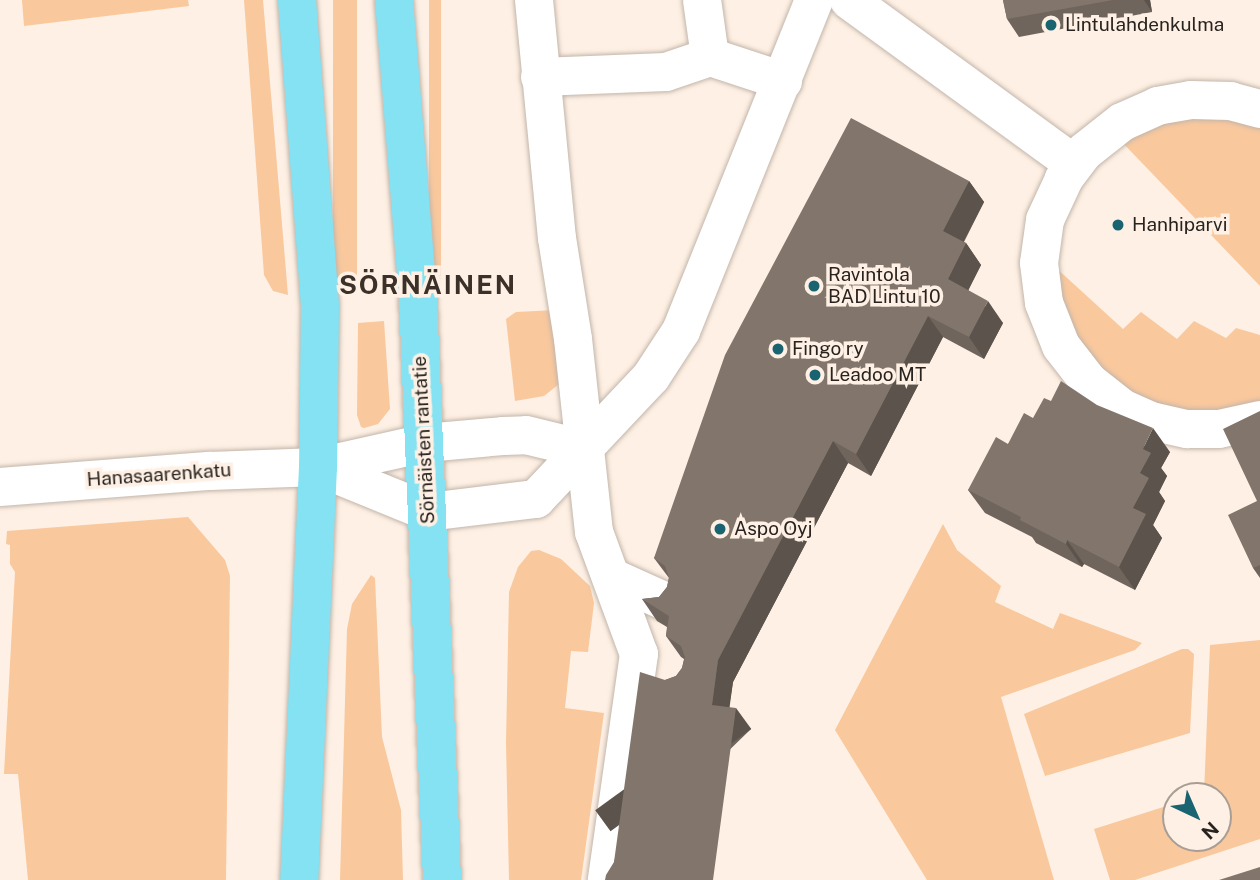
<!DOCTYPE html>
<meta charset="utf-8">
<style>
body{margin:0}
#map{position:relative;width:1260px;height:880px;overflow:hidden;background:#fef0e4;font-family:"Public Sans",sans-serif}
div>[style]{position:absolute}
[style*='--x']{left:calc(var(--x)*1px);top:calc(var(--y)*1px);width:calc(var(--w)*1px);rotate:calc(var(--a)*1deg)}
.green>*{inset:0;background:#f9c89d;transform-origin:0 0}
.roads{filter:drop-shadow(0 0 2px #c2b5aa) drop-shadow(0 0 2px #c2b5aa)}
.minor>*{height:38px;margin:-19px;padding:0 19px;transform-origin:19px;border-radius:19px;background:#fff}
.major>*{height:38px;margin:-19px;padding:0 19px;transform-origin:19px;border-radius:19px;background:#85e2f2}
.wall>*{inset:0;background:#70655d}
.shaded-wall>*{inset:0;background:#5b534c;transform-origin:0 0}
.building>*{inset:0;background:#82766c}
.dots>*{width:19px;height:19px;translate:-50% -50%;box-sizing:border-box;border:4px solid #fef0e4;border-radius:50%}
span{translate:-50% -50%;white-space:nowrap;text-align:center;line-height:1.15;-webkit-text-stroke:7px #fef0e4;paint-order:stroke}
.poi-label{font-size:19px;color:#28231f}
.left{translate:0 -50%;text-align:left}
.street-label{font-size:19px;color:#28231f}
.district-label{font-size:26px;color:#3b3128;font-weight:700;letter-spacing:2px}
.north{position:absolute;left:1162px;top:782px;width:70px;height:70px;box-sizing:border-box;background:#fef0e4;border:2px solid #a89e95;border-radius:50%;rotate:136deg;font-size:19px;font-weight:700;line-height:28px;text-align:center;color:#28231f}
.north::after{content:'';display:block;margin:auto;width:24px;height:32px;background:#1a6371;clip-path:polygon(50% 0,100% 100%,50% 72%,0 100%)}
</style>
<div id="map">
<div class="green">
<i style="clip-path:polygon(22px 0,188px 0,189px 6px,24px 26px)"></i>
<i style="clip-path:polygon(244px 0,263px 0,288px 295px,273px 291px,264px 275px)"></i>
<i style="left:333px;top:0;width:24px;height:292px"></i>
<i style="left:429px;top:0;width:12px;height:276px"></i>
<i style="clip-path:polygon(1175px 116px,1260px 123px,1260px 286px,1120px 140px)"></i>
<i style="clip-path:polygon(1054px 266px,1123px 329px,1141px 312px,1177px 339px,1194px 321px,1226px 338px,1236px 328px,1260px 335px,1260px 405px,1233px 413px,1173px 412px,1118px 387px,1067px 326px)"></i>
<i style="clip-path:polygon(556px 310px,559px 384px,544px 396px,515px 401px,506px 319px,516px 312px)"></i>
<i style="clip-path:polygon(384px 321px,390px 409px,378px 424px,364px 428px,361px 427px,357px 415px,358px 323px)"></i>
<i style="clip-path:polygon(188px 517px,225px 560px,230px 576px,226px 880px,28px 880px,18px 774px,4px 774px,15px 572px,10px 564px,10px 545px,6px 544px,7px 531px)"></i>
<i style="clip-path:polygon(943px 524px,957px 550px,1001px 586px,995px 602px,1053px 629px,1060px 613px,1142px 643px,1135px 650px,1001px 697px,1054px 880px,927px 880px,835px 730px)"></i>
<i style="clip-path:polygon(539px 550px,561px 559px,590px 586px,594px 603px,588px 652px,571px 651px,565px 708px,604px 713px,581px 880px,509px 880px,506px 743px,509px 592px,518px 567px,531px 551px)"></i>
<i style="clip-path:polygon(371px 575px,375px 578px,382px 737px,401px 810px,403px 880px,340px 880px,347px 629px,352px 604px)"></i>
<i style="clip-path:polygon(1260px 640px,1260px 839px,1135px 880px,1110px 880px,1094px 829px,1176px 803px,1176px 838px,1218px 838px,1218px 796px,1200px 796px,1204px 794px,1210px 645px)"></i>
<i style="clip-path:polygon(1182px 649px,1188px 649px,1194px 654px,1190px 733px,1045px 776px,1024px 714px)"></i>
</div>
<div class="roads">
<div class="minor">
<i style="--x:534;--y:0;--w:239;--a:84.5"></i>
<i style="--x:557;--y:238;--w:102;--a:81"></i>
<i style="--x:573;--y:339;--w:194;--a:83.8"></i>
<i style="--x:594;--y:532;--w:130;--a:69.8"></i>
<i style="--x:639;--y:654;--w:228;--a:98.1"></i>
<i style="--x:702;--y:0;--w:58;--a:82"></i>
<i style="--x:849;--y:0;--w:278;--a:36.1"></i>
<i style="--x:540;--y:77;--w:126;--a:-2.3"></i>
<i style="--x:666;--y:72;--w:46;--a:-18.8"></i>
<i style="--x:710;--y:57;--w:77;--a:18.2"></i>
<i style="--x:1260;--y:109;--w:30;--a:-165"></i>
<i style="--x:1231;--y:101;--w:40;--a:-178.6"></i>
<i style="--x:1191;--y:100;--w:34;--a:170"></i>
<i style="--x:1158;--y:106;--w:39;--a:156"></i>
<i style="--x:1122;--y:122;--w:48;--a:141.7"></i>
<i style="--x:1084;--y:152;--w:34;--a:127"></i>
<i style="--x:1064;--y:179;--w:45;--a:114.9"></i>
<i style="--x:1045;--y:220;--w:43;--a:97.9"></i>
<i style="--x:1039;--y:263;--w:40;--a:82.9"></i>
<i style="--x:1044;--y:303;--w:46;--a:68.4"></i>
<i style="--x:1061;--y:346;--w:46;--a:52.1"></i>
<i style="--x:1089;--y:382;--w:42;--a:38.2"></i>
<i style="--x:1122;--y:408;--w:32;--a:24"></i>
<i style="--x:1151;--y:421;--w:37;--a:13"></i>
<i style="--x:1187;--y:429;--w:32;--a:0"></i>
<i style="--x:1219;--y:429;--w:42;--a:-12.4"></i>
<i style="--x:318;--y:467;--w:119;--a:22.2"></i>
<i style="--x:428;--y:512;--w:109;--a:-6.9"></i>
<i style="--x:536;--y:499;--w:168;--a:-46.7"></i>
<i style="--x:651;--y:377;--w:55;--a:-56.9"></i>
<i style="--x:681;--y:331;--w:357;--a:-68.1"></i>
<i style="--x:0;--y:487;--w:211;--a:-4.4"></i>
<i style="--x:210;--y:471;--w:108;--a:-2.1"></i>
<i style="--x:318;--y:467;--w:110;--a:-12.6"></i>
<i style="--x:425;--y:443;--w:78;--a:-5.1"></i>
<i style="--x:503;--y:436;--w:23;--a:-2"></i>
<i style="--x:526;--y:435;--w:59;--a:13.8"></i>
<i style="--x:611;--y:577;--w:56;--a:24.3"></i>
</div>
<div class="major">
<i style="--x:297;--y:0;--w:307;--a:85.7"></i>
<i style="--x:320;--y:306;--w:161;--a:90.7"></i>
<i style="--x:318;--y:467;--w:413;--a:92.6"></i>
<i style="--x:394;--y:0;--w:300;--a:85.4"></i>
<i style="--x:418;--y:299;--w:581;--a:87.63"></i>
</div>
</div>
<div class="wall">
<i style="clip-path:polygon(1003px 0,1150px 0,1152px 12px,1019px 37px,1007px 19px)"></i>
<i style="clip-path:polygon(969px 181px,984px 202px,964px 242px,966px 243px,981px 265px,968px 290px,1003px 323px,984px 359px,943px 337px,871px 476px,848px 463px,733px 682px,729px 707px,751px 729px,614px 862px,665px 680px,676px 676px,682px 668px,684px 659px,681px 657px,666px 636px,667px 627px,657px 621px,642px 599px,659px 597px,667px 587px,669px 578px,654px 558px)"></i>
<i style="clip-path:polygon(1260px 411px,1260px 578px,1253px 568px,1257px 501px)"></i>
<i style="clip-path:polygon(1033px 418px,1170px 452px,1161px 468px,1167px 476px,1159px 492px,1165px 501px,1153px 525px,1162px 538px,1135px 590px,1084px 564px,1082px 567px,1036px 543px,1032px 537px,985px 513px,968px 490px,1008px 444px)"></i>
</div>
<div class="shaded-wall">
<i style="clip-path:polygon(1144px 0,1150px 0,1152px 12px)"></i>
<i style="clip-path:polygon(969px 181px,984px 202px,958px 252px,943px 231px)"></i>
<i style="clip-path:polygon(966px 243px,981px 265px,963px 301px,948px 279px)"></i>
<i style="clip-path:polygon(988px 301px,1003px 323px,984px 359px,969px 337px)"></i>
<i style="clip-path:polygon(928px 316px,943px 337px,871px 476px,856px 454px)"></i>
<i style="clip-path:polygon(1153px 428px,1170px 452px,1161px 468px,1167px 476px,1159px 492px,1165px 501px,1153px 525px,1162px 538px,1135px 590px,1119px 567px,1133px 508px,1140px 473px,1143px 449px)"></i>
<i style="clip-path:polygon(833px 441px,848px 463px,733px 682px,727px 726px,712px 705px,718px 660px)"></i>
<i style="clip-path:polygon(1067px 540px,1084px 564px,1082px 567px,1066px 544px)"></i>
<i style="left:736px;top:708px;width:26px;height:174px;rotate:54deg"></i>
</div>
<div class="building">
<i style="clip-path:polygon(1003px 0,1113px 0,1007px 19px)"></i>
<i style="clip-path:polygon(851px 118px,969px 181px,943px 231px,966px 243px,948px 279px,988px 301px,969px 337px,928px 316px,856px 454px,833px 441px,718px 660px,712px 705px,736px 708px,713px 880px,605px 880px,606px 875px,614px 862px,640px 672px,665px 680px,676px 676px,682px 668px,685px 657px,681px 646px,666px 636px,669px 616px,642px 599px,659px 597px,667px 587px,669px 577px,665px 566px,654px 558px,725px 355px)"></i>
<i style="clip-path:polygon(1061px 381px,1097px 405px,1153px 428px,1143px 449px,1151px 453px,1140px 473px,1149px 478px,1133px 508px,1146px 514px,1119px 567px,1067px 540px,1066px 544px,1020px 520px,1021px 517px,968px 490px,996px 437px,1008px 444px,1024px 413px,1033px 418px,1044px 398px,1051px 401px)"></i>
<i style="clip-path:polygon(1260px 411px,1260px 565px,1253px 568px,1228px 515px,1257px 501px,1223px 429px)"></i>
<i style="clip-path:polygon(1260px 867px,1260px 880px,1219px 880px)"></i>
</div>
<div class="dots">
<i style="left:1051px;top:25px;background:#1a6371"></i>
<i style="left:1118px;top:225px;background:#1a6371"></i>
<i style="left:814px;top:286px;background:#1a6371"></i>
<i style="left:778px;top:349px;background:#1a6371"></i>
<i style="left:815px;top:375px;background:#1a6371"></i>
<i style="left:720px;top:529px;background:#1a6371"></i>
</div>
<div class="poi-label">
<span class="left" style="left:1065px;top:25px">Lintulahdenkulma</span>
<span class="left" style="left:1132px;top:225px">Hanhiparvi</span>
<span class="left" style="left:828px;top:286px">Ravintola<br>BAD Lintu 10</span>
<span class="left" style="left:792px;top:349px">Fingo ry</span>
<span class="left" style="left:829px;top:375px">Leadoo MT</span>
<span class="left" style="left:734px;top:529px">Aspo Oyj</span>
</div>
<div class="street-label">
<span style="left:424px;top:440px;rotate:-93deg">Sörnäisten rantatie</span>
<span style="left:159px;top:475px;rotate:-4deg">Hanasaarenkatu</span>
</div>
<div class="district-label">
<span style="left:428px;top:285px">SÖRNÄINEN</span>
</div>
<div class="north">N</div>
</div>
